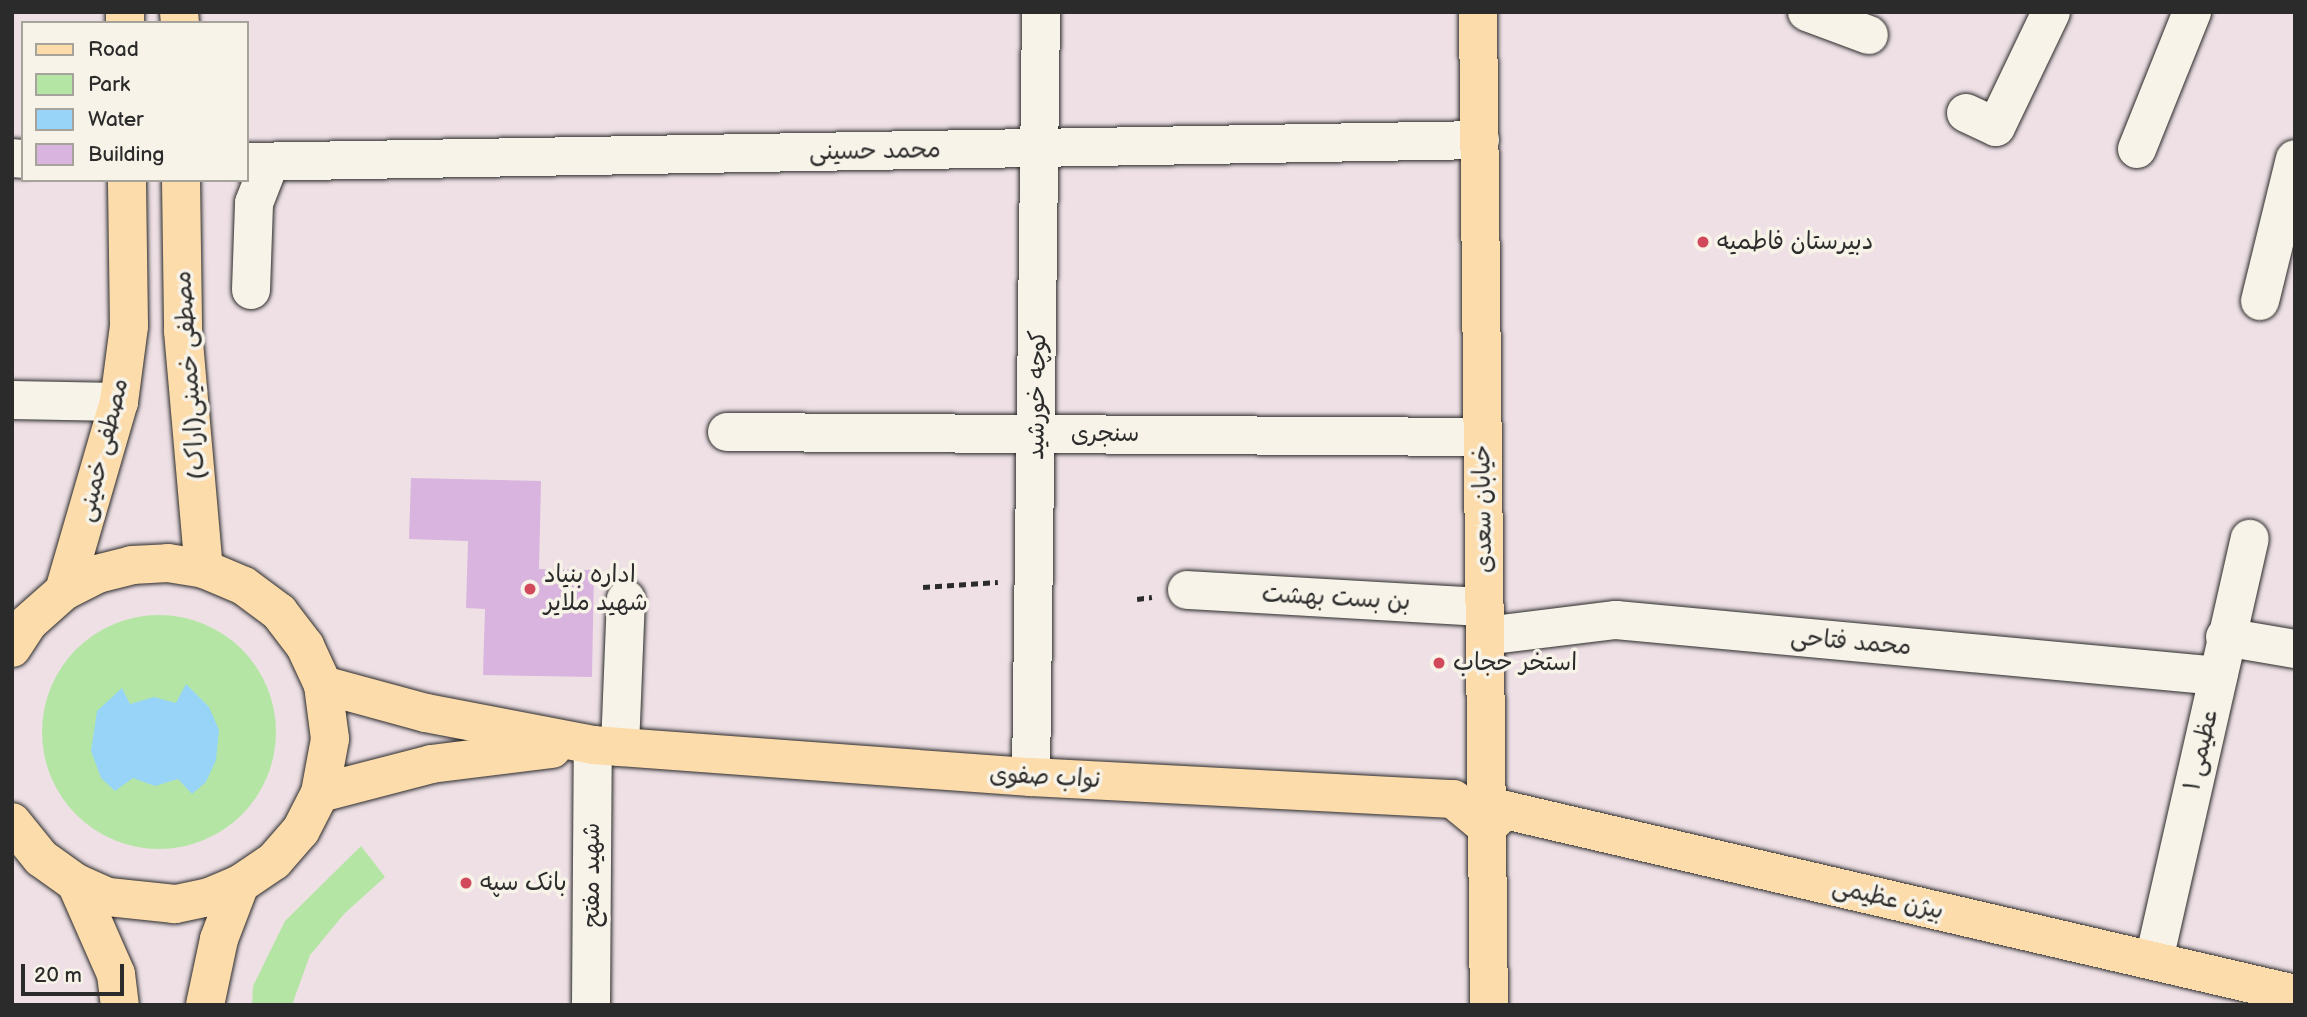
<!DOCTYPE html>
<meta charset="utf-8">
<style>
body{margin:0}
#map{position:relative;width:2307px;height:1017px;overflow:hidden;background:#eee0e5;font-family:"Balsamiq Sans","Playpen Sans Arabic",sans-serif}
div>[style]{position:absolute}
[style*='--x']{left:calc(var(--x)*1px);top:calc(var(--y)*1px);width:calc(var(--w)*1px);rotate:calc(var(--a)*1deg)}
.green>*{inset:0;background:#b4e5a4}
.round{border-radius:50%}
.water>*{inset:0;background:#97d4f8}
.building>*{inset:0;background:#d9b4de}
.path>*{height:4.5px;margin-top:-2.25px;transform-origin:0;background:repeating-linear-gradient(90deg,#2b2b2b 0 7px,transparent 0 12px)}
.roads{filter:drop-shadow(0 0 2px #2b2b2b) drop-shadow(0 0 2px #2b2b2b)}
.minor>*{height:38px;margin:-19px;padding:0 19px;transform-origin:19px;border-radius:19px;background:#f7f3e8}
.major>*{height:38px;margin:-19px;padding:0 19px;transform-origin:19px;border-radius:19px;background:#fddcac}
.dots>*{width:19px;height:19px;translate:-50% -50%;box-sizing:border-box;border:4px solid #f7f3e8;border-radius:50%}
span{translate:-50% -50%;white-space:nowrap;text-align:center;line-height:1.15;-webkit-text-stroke:7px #f7f3e8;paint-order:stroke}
.street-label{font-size:24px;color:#2b2b2b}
.poi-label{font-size:24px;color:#2b2b2b}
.left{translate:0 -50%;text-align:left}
.frame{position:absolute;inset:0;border:14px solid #2b2b2b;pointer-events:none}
.legend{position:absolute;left:21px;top:21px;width:228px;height:161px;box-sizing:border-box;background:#f7f3e8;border:2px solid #a5a39c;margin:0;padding:9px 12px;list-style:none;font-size:21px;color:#2b2b2b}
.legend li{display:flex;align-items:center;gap:14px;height:35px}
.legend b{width:35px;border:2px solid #a5a39c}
.scale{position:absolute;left:21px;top:964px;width:103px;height:32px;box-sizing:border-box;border:4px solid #2b2b2b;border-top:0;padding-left:9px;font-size:21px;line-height:24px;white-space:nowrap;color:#2b2b2b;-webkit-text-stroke:5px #f7f3e8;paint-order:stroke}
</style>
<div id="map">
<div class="green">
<i class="round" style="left:42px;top:615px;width:234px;height:234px"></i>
<i style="clip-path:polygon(361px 846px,385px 877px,345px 913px,310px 955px,292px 1005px,252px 1005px,253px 986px,285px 921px)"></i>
</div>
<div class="water">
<i style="clip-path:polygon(186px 684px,209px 707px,219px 730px,216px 760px,206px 782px,192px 794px,178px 779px,155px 786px,133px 778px,115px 791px,101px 778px,91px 751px,97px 711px,122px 688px,130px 704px,154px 697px,176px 703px)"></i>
</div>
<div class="building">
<i style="clip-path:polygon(411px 478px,541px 481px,539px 569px,594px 570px,592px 677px,483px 675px,485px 609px,466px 608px,468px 541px,409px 539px)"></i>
</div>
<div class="path">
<i style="--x:923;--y:587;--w:75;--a:-3.8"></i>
<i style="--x:1137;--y:599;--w:15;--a:-8"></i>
</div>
<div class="roads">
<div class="minor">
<i style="--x:1807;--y:12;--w:66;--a:20.4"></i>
<i style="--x:1966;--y:113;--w:33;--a:25"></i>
<i style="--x:1996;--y:127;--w:127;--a:-64.4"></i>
<i style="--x:2137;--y:149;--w:148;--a:-68.1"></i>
<i style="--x:12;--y:158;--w:11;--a:5"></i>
<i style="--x:247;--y:162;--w:1233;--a:-1.02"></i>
<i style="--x:251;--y:290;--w:87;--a:-88"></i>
<i style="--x:254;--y:203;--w:44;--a:-68.7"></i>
<i style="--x:2260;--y:301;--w:146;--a:-76.2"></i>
<i style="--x:12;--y:400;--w:107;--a:1.1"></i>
<i style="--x:727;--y:432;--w:756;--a:0.38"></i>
<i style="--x:1187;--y:590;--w:298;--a:3.3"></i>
<i style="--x:1485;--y:636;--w:132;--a:-7"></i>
<i style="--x:1616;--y:620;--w:605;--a:5.31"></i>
<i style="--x:2225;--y:637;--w:71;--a:9.7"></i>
<i style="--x:620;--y:747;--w:148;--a:-87.7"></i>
<i style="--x:1031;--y:777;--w:765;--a:-89.25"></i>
<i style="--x:2154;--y:960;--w:432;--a:-77.2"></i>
<i style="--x:591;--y:1005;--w:260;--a:-89.6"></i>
</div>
<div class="major">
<i style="--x:125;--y:12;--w:11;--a:90"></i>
<i style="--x:179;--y:12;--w:11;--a:85"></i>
<i style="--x:1478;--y:12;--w:993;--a:89.37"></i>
<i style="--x:181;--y:180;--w:151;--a:89.2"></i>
<i style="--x:183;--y:331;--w:239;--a:85"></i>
<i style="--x:64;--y:591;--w:197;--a:-73.8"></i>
<i style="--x:119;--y:402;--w:77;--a:-82.5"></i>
<i style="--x:129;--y:326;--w:146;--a:-90.8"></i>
<i style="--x:12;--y:648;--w:30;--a:-57"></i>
<i style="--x:28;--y:623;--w:48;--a:-41.6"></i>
<i style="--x:64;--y:591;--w:37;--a:-27"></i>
<i style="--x:97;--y:574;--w:36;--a:-14"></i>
<i style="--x:132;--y:565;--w:36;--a:-3"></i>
<i style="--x:168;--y:563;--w:36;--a:9"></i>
<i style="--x:204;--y:569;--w:43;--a:23"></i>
<i style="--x:244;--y:586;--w:44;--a:36.6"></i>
<i style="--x:279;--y:612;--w:43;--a:52.6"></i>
<i style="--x:305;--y:646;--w:43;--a:65.2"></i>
<i style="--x:323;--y:685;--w:54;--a:82.6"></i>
<i style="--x:330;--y:739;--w:55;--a:100.5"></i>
<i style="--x:320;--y:793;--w:42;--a:117.2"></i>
<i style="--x:301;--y:830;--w:41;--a:131.1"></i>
<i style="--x:274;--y:861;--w:41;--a:145.9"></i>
<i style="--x:240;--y:884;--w:34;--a:157"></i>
<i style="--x:209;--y:897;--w:35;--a:168"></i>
<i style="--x:175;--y:904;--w:67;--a:-174"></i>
<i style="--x:108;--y:897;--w:35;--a:-156"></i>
<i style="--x:76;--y:883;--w:43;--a:-144.5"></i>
<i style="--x:41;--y:858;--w:46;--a:-128.9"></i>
<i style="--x:323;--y:685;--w:107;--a:15.2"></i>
<i style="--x:426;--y:713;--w:170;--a:10.8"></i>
<i style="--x:593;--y:745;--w:439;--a:4.2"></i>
<i style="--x:1031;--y:777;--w:423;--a:3"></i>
<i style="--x:1453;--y:799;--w:44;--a:39.5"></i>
<i style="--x:1487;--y:827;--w:25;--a:-43"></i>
<i style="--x:1505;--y:810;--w:811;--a:13.11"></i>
<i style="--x:320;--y:793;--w:115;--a:-14.6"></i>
<i style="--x:431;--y:764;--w:122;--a:-7.1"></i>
<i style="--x:76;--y:883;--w:99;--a:66.3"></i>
<i style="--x:116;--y:974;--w:31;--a:83"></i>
<i style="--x:205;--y:1005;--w:67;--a:-78"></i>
<i style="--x:219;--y:939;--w:59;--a:-69.1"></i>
</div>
</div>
<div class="dots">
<i style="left:1703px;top:242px;background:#d1495b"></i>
<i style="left:530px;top:589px;background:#d1495b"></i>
<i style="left:1439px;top:663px;background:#d1495b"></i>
<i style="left:466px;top:883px;background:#d1495b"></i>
</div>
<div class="street-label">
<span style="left:875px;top:151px;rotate:-1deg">محمد حسینی</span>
<span style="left:190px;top:375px;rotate:-94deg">مصطفی خمینی(اراک)</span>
<span style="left:1037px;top:395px;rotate:-89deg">کوچه خورشید</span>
<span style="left:1105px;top:434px">سنجری</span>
<span style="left:103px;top:450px;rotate:-76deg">مصطفی خمینی</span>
<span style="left:1483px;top:509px;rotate:-91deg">خیابان سعدی</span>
<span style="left:1336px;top:598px;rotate:3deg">بن بست بهشت</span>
<span style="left:1851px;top:642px;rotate:5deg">محمد فتاحی</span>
<span style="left:2201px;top:750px;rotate:-77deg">عظیمی ۱</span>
<span style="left:1045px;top:777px;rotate:3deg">نواب صفوی</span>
<span style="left:592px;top:875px;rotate:-90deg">شهید مفتح</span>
<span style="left:1888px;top:899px;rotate:13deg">بیژن عظیمی</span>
</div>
<div class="poi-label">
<span class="left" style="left:1717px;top:242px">دبیرستان فاطمیه</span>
<span class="left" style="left:544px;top:589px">اداره بنیاد<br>شهید ملایر</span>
<span class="left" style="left:1453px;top:663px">استخر حجاب</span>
<span class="left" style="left:480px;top:883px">بانک سپه</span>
</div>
<div class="frame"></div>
<ul class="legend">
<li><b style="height:9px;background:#fddcac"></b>Road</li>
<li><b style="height:19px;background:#b4e5a4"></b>Park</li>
<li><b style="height:19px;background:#97d4f8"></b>Water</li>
<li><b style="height:19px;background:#d9b4de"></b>Building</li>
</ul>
<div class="scale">20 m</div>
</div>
